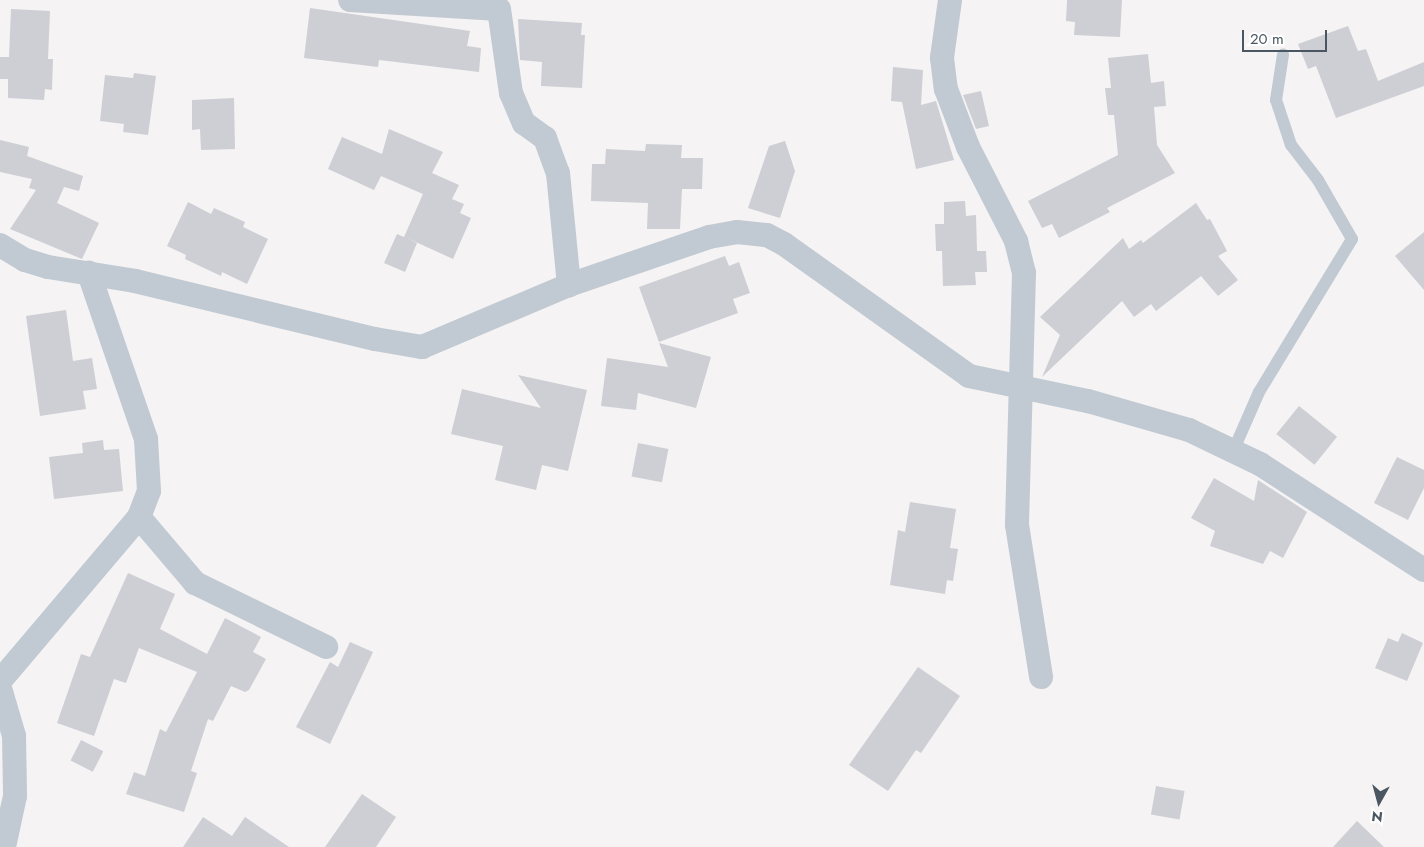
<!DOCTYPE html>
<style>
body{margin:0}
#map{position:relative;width:1424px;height:847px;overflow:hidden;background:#f5f3f3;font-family:Jost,sans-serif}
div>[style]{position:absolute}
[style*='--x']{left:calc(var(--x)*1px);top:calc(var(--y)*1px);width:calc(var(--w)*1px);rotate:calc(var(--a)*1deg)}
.building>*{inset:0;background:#cdcfd5;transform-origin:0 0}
.service>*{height:12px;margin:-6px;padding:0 6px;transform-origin:6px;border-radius:6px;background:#c1cad2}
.minor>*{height:24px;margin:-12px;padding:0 12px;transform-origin:12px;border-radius:12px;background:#c1cad2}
span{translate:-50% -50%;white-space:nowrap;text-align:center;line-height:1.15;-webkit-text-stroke:4px #fff;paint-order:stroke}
.north{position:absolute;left:1354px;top:777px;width:50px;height:50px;-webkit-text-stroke:4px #fff;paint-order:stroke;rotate:187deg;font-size:14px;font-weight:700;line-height:20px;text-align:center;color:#4a5661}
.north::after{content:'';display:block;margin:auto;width:18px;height:22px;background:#4a5661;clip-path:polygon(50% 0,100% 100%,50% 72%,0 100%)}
.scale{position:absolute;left:1242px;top:30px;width:85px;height:22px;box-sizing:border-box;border:2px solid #4a5661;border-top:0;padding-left:6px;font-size:15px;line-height:18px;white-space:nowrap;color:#4a5661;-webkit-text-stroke:4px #fff;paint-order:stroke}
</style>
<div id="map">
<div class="building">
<i style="clip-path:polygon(1067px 0,1122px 0,1120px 37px,1074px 35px,1075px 22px,1066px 21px)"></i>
<i style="clip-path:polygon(310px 8px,470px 31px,467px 46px,481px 48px,479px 72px,379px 60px,378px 67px,304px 58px)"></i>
<i style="clip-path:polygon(11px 9px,50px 11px,48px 59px,53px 59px,52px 90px,45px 89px,44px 100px,8px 98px,8px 79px,0 79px,0 57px,9px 57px)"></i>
<i style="clip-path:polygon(518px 19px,582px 23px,581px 35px,585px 35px,582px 88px,541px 86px,542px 62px,520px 60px)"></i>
<i style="clip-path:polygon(1348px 26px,1358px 51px,1366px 49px,1378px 81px,1424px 62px,1424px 86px,1336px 118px,1316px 66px,1308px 69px,1298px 44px)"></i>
<i style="clip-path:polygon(1148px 54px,1151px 83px,1164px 81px,1166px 106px,1154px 107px,1157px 145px,1175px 173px,1107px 208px,1110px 212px,1059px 238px,1052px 224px,1042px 228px,1028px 201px,1118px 155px,1114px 115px,1108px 115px,1105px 88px,1111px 88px,1108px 58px)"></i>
<i style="clip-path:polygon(893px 67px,923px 70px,921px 105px,936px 101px,954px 160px,916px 169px,902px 102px,891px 101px)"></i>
<i style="clip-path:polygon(134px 73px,156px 76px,148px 135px,123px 132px,124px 124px,100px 121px,105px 75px,133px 78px)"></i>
<i style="clip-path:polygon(981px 91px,989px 126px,976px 129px,963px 95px)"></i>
<i style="clip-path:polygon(234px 98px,235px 149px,201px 150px,200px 129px,192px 130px,192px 100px)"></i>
<i style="clip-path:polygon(389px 129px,443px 152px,432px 173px,459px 185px,452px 199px,464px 204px,460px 213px,471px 218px,453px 259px,407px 238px,417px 243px,405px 272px,384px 263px,397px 234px,404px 237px,423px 194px,381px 176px,374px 190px,328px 169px,342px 137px,382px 154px)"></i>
<i style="clip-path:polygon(0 140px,29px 147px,27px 156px,83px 176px,79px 191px,64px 187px,57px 203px,99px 223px,82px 259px,10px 229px,36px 190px,29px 188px,32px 179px,0 172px)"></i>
<i style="clip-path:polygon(785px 141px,795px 171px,780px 218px,748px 208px,769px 146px)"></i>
<i style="clip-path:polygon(646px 144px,682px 145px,681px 158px,703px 158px,702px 189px,682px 189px,680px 229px,647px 229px,648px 203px,591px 201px,592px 164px,605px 164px,606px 149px,645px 151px)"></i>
<i style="clip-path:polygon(965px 201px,966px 216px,976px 215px,977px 251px,986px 251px,987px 272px,975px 272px,976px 285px,943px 286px,942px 251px,936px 251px,935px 224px,944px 224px,944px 202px)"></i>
<i style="clip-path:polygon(188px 202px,211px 214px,214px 208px,245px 222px,243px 227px,268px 239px,247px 284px,222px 272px,221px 276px,185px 259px,186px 255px,167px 246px)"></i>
<i style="clip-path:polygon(1196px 203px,1207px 220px,1210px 219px,1227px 251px,1218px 256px,1238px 280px,1218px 296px,1201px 276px,1156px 311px,1151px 304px,1134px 317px,1122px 301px,1042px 377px,1060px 335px,1040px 317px,1123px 238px,1129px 249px,1141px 240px,1143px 243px)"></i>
<i style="clip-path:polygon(1424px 232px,1424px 290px,1395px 256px)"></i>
<i style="clip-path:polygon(725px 256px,729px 266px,739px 262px,750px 293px,733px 299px,738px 313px,659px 342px,639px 287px)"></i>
<i style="clip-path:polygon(66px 310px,73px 361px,92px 358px,97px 389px,83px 391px,86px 409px,40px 416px,26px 316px)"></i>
<i style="clip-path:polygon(659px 343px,711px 357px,696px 408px,638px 393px,636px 410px,601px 406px,607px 358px,668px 367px)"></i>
<i style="clip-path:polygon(518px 375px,587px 390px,568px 471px,542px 465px,536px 490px,495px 480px,503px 446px,451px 434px,462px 389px,541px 408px)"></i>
<i style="left:1299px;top:406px;width:49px;height:36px;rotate:39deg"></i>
<i style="clip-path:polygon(103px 440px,104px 450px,119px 449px,123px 491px,54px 499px,49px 457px,83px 453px,82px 443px)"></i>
<i style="left:638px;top:443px;width:31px;height:34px;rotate:11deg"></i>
<i style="clip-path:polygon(1397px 457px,1424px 470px,1424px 488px,1408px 520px,1374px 503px)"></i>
<i style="clip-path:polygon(1214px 478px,1254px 501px,1258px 480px,1307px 512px,1283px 558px,1270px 551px,1263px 564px,1210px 546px,1215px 531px,1191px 518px)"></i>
<i style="clip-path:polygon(910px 502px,956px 509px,950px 548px,958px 549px,953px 581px,947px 580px,945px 594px,890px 585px,898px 530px,905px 532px)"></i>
<i style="clip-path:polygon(128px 573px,175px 594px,160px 629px,207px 654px,225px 618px,261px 637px,253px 652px,266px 659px,249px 690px,245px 692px,231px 686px,213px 721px,208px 719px,191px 771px,197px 773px,184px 812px,126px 794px,134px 772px,145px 776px,160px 729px,166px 732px,197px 672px,139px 648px,126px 683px,114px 679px,94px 736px,57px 723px,81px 654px,90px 657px)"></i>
<i style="clip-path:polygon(1402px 633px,1423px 643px,1407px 681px,1375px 668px,1388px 638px,1398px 642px)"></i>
<i style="clip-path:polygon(350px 642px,373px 652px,330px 744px,296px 727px,330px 662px,338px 667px)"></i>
<i style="clip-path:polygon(918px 667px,960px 696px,921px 753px,916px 750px,888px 791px,849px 765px)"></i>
<i style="left:81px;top:740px;width:25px;height:23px;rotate:27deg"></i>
<i style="left:1156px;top:786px;width:29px;height:29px;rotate:10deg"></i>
<i style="clip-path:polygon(362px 794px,396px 817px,376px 847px,325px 847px)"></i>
<i style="clip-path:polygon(203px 817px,232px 836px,245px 817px,289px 847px,183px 847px)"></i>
<i style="clip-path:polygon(1357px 821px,1384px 847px,1333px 847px)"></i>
</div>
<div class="service">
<i style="--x:1234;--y:449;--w:62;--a:-66.3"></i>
<i style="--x:1259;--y:392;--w:179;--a:-58.7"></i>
<i style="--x:1352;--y:239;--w:68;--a:-120"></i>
<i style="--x:1318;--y:180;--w:44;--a:-127.6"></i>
<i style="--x:1291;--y:145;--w:47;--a:-108.4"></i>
<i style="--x:1276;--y:100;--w:46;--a:-81.2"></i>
</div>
<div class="minor">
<i style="--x:350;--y:0;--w:149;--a:3.5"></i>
<i style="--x:499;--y:9;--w:85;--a:81.9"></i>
<i style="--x:511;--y:93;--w:33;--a:67"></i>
<i style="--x:524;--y:123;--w:26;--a:36"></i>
<i style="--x:545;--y:138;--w:37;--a:70"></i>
<i style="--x:558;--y:173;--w:113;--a:84.4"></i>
<i style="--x:950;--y:0;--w:59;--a:97.9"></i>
<i style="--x:942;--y:58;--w:31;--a:83"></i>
<i style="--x:946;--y:89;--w:62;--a:69.2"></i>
<i style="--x:968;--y:147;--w:106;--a:62.9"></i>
<i style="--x:1016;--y:241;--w:33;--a:76"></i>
<i style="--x:1024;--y:273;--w:252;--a:91.6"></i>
<i style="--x:1017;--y:525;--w:154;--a:81"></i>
<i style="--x:0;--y:245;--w:29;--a:31"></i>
<i style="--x:25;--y:260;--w:24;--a:17"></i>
<i style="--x:48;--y:267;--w:88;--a:9.1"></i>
<i style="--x:135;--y:281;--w:247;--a:13.6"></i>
<i style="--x:375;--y:339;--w:48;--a:9.7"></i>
<i style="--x:422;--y:347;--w:160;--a:-22.9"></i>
<i style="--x:569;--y:285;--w:148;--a:-18.9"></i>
<i style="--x:709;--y:237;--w:28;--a:-10"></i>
<i style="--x:737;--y:232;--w:30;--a:6"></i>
<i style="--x:767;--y:235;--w:19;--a:28"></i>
<i style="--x:784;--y:244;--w:227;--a:35.5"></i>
<i style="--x:969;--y:376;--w:122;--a:11.9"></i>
<i style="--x:1088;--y:401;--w:105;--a:16"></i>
<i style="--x:1189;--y:430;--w:79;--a:25.6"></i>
<i style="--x:1260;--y:464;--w:195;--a:32.9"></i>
<i style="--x:139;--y:517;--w:87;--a:49.7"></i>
<i style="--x:195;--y:583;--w:146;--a:26"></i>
<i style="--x:0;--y:681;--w:215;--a:-49.7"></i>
<i style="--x:139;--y:517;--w:28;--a:-69"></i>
<i style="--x:149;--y:491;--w:52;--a:-93.3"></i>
<i style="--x:146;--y:439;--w:176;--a:-109"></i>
<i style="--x:0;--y:688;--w:50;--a:73.7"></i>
<i style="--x:14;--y:736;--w:60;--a:89"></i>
<i style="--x:15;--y:796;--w:52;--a:102.2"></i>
</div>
<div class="north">N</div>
<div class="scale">20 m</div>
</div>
